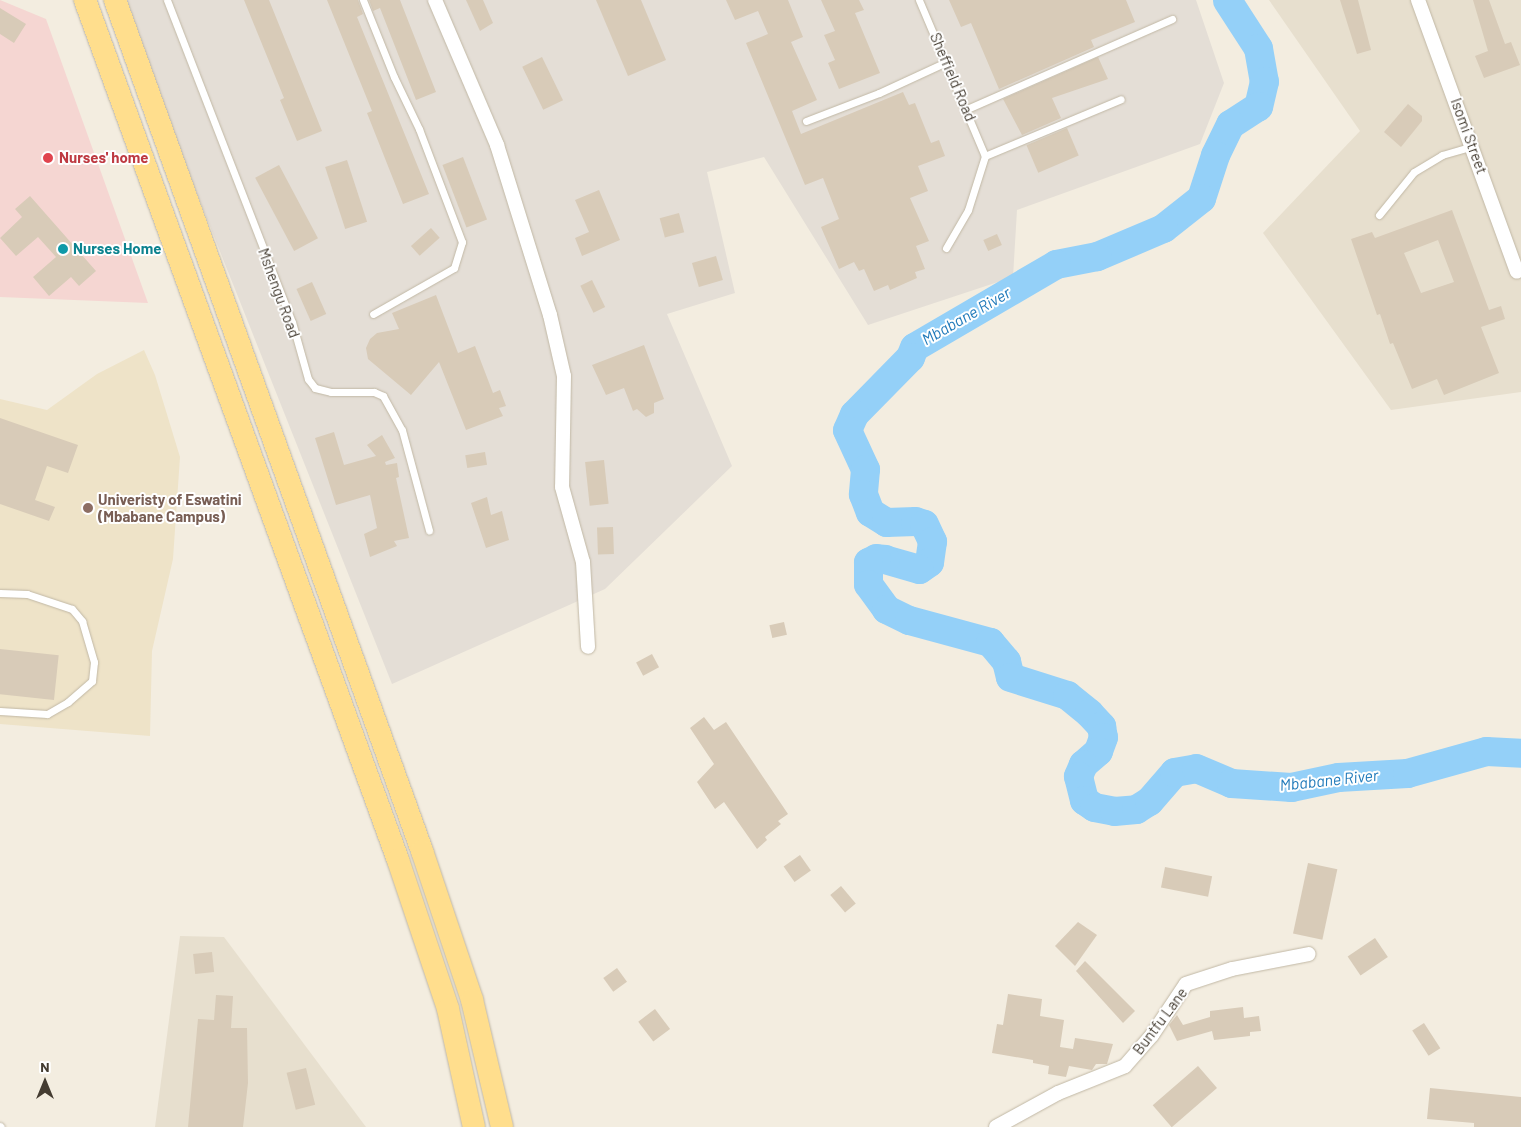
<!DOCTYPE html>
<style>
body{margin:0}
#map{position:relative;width:1521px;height:1127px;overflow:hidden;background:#f3ede0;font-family:Barlow,sans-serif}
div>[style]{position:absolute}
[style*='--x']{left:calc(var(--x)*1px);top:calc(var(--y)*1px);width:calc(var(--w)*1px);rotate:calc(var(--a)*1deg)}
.residential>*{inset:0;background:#e7dfce}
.industrial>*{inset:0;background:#e4ded6}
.education>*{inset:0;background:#eee3c8}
.medical>*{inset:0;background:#f5d6d2}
.river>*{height:29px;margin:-14.5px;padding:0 14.5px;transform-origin:14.5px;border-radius:14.5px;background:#94d0f8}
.building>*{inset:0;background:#d8cbb8;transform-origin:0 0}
.roads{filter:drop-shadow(0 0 1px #c1b8a5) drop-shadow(0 0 1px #c1b8a5)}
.service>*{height:7px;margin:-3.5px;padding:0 3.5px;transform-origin:3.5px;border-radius:3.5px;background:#fff}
.minor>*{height:14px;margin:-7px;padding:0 7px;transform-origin:7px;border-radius:7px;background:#fff}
.primary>*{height:22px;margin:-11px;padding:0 11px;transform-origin:11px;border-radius:11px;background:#ffde8d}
.dots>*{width:14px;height:14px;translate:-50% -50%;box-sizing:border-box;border:2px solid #fff;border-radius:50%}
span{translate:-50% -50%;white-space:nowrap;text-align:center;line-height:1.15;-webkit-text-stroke:4px #fff;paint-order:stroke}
.street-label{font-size:15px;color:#443c31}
.health-label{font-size:15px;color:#be3a42;font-weight:700}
.left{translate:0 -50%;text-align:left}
.culture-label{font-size:15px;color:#0d838f;font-weight:700}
.education-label{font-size:15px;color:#785e54;font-weight:700}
.water-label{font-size:16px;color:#207aba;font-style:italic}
.north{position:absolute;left:20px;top:1057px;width:50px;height:50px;-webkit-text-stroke:4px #fff;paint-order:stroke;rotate:0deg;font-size:14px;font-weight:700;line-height:20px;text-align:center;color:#443c31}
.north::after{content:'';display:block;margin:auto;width:18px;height:22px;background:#443c31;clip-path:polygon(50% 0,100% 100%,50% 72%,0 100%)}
</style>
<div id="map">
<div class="residential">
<i style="clip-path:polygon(1269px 0,1521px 0,1521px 392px,1391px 410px,1263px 233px,1360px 131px)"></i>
<i style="clip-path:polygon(180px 936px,224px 937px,366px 1127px,155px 1127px)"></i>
</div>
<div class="industrial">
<i style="clip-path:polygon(120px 0,1196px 0,1224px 83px,1200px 144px,1017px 210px,1013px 277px,868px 325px,764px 157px,707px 172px,735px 293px,667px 314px,732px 466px,605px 589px,392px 684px)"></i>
</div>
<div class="education">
<i style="clip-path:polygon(144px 350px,155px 375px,180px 457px,173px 559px,152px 651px,150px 736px,0 724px,0 399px,47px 410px,97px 374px)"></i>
</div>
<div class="medical">
<i style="clip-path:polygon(0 0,46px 19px,148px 303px,0 297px)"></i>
</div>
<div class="river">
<i style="--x:1227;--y:0;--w:57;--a:57.1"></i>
<i style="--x:1258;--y:48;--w:34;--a:80"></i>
<i style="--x:1264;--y:81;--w:26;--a:103"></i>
<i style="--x:1258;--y:106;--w:33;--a:147"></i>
<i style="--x:1230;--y:124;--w:34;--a:116"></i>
<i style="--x:1215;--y:155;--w:45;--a:108"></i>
<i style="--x:1201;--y:198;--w:48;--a:141.7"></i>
<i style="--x:1163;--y:228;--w:72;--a:157"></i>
<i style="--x:1097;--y:256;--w:42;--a:169"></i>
<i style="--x:1056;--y:264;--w:164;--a:149.7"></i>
<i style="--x:914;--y:347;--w:11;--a:112"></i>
<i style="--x:910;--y:357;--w:80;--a:134.5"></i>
<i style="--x:854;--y:414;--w:17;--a:114"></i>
<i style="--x:847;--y:430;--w:43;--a:65.2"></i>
<i style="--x:865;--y:469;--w:25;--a:95"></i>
<i style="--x:863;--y:494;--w:19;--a:69"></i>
<i style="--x:870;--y:512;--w:19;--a:32"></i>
<i style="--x:886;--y:522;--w:29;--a:-2"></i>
<i style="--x:915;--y:521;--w:9;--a:18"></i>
<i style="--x:924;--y:524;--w:19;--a:65"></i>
<i style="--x:932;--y:541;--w:21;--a:98"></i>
<i style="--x:929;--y:562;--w:12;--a:145"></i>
<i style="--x:919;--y:569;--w:35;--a:-164"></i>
<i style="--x:885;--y:559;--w:9;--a:-174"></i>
<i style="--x:876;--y:558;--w:9;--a:153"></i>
<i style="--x:868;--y:562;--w:22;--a:90"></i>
<i style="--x:868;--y:584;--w:31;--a:54"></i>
<i style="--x:886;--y:609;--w:25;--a:26"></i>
<i style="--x:909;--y:620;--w:84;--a:15.2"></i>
<i style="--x:990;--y:642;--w:25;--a:50"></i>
<i style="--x:1006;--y:661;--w:16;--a:76"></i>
<i style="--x:1010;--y:677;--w:60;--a:17.5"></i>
<i style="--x:1067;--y:695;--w:28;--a:39"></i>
<i style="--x:1089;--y:713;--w:18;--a:47"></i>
<i style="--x:1101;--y:726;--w:11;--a:80"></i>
<i style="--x:1103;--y:737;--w:15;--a:110"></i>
<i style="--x:1098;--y:751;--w:20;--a:139"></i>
<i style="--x:1083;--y:764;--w:13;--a:113"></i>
<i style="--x:1078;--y:776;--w:25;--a:76"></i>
<i style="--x:1084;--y:800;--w:12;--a:35"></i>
<i style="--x:1094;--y:807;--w:20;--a:11"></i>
<i style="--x:1114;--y:811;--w:22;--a:-5"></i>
<i style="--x:1136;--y:809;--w:15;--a:-32"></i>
<i style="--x:1149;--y:801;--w:38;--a:-49"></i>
<i style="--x:1174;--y:772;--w:22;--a:-10"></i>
<i style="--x:1196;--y:768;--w:38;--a:23"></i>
<i style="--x:1231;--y:783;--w:60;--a:3.8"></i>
<i style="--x:1291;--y:787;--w:48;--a:-12"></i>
<i style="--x:1338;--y:777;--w:69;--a:-3.3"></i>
<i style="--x:1407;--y:773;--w:82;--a:-15.6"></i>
<i style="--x:1486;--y:751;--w:35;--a:3"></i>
</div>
<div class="building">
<i style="clip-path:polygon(244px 0,269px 0,322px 131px,297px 141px,280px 100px,284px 98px)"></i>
<i style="clip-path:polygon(327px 0,358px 0,363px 14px,357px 17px,429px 194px,403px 204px,367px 113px,372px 111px)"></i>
<i style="clip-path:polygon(369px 0,400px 0,436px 92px,416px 100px,380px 8px,373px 11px)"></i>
<i style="clip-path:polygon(466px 0,483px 0,493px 23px,480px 31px)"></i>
<i style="clip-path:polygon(596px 0,641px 0,666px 60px,628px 76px)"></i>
<i style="clip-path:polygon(726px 0,788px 0,803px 37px,791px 42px,817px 100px,792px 111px,801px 134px,903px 92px,909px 105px,915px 103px,931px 143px,939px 140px,945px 156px,918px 166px,928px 191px,910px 198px,929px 241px,916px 246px,925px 269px,915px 272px,917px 278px,890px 290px,888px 285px,874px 291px,864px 269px,859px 271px,854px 262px,839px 269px,821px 227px,839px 219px,823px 178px,805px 185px,746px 43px,768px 34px,758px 11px,735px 20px)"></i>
<i style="clip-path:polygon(821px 0,859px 0,864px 10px,855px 13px,880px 73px,839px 89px,828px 63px,835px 60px,824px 35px,835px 31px)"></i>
<i style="clip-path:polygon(949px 0,1126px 0,1135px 22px,1091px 40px,1094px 47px,999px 89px,971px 23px,961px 27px)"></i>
<i style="clip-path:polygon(1340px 0,1358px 0,1371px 50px,1357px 54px)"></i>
<i style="clip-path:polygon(1473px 0,1489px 0,1505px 44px,1511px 42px,1520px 65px,1484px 78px,1475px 56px,1488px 51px)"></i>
<i style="clip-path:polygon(0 8px,26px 24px,14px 43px,0 34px)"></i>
<i style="left:542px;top:57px;width:48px;height:22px;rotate:64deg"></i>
<i style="clip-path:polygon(1098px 57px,1108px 79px,1052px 98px,1061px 118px,1022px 135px,1003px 99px)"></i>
<i style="clip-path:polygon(1408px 104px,1422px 116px,1422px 121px,1401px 147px,1384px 132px)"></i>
<i style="left:1067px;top:128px;width:30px;height:44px;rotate:67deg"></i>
<i style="left:463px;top:157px;width:67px;height:22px;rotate:69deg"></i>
<i style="left:347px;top:160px;width:65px;height:23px;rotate:72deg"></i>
<i style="left:279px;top:165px;width:83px;height:27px;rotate:62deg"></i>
<i style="clip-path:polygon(599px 190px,620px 240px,582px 256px,575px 238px,589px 232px,575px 200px)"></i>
<i style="clip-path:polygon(30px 196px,96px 271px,79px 286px,71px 277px,49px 296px,33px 277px,56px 257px,38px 237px,16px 256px,0 238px,22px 217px,15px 209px)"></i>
<i style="clip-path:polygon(evenodd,1452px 210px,1489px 310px,1501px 306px,1505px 319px,1481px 327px,1499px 373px,1444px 395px,1437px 379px,1412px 389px,1393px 343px,1390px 344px,1380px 314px,1377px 315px,1351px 239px,1372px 232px,1375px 238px,1452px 210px,1438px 240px,1454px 282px,1421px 293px,1404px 253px,1438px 240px)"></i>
<i style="left:679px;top:213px;width:20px;height:20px;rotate:75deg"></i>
<i style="left:431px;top:228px;width:13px;height:27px;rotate:48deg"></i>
<i style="left:997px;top:234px;width:12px;height:15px;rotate:66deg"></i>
<i style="left:716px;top:256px;width:25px;height:25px;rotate:74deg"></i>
<i style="left:592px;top:280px;width:30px;height:13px;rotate:64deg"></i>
<i style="left:312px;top:282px;width:35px;height:17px;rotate:66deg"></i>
<i style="clip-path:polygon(436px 295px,458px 353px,475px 346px,493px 393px,500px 390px,506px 406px,499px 408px,503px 416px,466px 430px,439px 362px,411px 395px,368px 359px,366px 348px,370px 339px,377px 333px,399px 329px,392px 313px)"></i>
<i style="clip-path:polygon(644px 345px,664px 399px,654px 403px,654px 413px,646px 417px,637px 409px,633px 411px,624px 388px,606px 395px,592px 365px)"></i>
<i style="clip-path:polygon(0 418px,78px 445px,68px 473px,47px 466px,35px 500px,55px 507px,49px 521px,0 504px)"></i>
<i style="clip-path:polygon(334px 432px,344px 465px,376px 456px,367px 445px,382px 435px,395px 458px,385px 462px,386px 465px,397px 463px,399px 477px,396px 478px,409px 538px,394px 541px,397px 546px,370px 557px,364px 534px,377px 528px,370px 495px,336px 505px,315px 438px)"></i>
<i style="left:485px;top:452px;width:13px;height:20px;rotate:81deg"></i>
<i style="left:604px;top:460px;width:44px;height:19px;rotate:84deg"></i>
<i style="clip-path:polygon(487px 497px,491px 515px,502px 511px,509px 540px,486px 548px,471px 503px)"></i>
<i style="left:613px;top:527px;width:27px;height:16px;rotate:88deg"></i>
<i style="left:784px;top:622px;width:13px;height:15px;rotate:77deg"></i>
<i style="left:0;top:649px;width:59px;height:45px;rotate:6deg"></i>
<i style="left:652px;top:654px;width:15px;height:18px;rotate:62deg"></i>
<i style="clip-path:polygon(704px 717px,714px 730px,726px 722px,788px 814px,778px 821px,781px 824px,765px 837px,767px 840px,757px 849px,724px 802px,715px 809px,697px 782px,714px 764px,690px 728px)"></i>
<i style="left:800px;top:855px;width:19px;height:20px;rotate:55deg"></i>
<i style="left:1308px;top:863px;width:30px;height:72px;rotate:12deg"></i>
<i style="left:1165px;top:867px;width:48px;height:21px;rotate:11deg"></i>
<i style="left:841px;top:886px;width:23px;height:14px;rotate:50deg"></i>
<i style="clip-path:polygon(1078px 922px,1097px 935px,1075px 966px,1055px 946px)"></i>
<i style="left:1375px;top:938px;width:23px;height:33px;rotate:56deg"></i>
<i style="left:212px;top:952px;width:20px;height:19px;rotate:84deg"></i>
<i style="clip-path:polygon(1085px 961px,1135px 1011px,1123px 1023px,1076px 971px)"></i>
<i style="left:617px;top:968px;width:17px;height:17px;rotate:54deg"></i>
<i style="clip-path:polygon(1008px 994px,1042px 999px,1040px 1016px,1064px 1020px,1060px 1047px,1086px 1051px,1073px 1049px,1075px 1038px,1113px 1044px,1107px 1064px,1096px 1064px,1092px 1070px,1069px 1066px,1066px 1077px,1048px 1074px,1049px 1066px,1033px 1063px,1033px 1060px,992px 1053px,997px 1024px,1003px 1025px)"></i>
<i style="clip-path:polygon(216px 995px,233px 996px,231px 1028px,247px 1028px,248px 1083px,243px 1127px,188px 1127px,198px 1019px,214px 1020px)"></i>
<i style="clip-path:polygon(1243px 1007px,1244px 1018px,1259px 1016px,1261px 1031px,1250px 1032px,1250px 1036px,1214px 1040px,1212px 1031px,1177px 1041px,1169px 1025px,1177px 1015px,1183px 1025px,1210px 1017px,1210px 1011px)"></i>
<i style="left:655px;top:1009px;width:25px;height:21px;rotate:53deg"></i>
<i style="left:1424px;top:1023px;width:30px;height:14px;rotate:57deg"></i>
<i style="left:1198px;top:1066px;width:29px;height:60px;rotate:49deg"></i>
<i style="left:306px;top:1068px;width:38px;height:20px;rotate:76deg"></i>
<i style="clip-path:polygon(1430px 1088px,1521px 1097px,1521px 1127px,1474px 1127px,1474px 1123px,1427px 1119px)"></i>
</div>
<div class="roads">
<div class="service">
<i style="--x:167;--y:0;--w:345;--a:68.8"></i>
<i style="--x:292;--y:322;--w:59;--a:74.3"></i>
<i style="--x:308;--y:379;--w:11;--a:52"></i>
<i style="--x:315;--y:388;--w:16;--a:14"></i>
<i style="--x:331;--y:392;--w:43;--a:0"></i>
<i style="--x:374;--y:392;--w:10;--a:24"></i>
<i style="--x:383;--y:396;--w:39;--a:61"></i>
<i style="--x:402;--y:430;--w:104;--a:74.9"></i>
<i style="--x:363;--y:0;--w:83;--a:68.1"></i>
<i style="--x:394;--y:77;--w:58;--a:64.3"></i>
<i style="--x:419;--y:129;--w:121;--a:69.2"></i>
<i style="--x:462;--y:242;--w:27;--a:107"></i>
<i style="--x:454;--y:268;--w:93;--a:150.4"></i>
<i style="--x:919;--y:0;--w:169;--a:67.1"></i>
<i style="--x:967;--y:109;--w:224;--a:-23.7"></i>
<i style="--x:806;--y:121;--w:78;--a:-21"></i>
<i style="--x:879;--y:93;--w:74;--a:-24.8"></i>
<i style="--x:1379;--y:215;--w:55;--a:-50.9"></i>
<i style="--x:1414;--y:172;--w:33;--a:-31"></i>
<i style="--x:1442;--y:155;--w:32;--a:-16"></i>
<i style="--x:946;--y:248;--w:44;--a:-59.9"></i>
<i style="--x:968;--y:210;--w:57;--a:-72.5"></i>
<i style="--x:985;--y:156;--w:147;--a:-22.7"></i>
<i style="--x:0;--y:593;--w:27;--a:2"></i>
<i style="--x:27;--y:594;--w:47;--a:18.4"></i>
<i style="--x:72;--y:609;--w:16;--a:50"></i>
<i style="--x:82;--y:621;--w:43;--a:73.7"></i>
<i style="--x:94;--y:662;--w:19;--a:96"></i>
<i style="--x:92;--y:681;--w:32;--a:139"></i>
<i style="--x:68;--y:702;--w:24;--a:150"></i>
<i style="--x:47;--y:714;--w:47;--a:-176.3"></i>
<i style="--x:0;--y:1126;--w:1;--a:45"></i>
</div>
<div class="minor">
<i style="--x:435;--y:0;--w:158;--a:66.8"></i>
<i style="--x:497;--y:145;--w:178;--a:72.7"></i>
<i style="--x:550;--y:315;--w:63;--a:77.1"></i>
<i style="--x:564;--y:376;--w:111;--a:91"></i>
<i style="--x:562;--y:487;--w:78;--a:74.4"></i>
<i style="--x:583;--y:562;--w:85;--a:86.6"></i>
<i style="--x:1418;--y:0;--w:289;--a:70"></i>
<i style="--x:996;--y:1127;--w:71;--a:-28.7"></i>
<i style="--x:1058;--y:1093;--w:72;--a:-21.9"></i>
<i style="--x:1125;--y:1066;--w:41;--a:-48.9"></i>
<i style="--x:1152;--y:1035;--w:61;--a:-56.3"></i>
<i style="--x:1186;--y:984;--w:48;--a:-18.1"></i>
<i style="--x:1232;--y:969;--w:78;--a:-11"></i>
</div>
<div class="primary">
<i style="--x:85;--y:0;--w:915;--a:70"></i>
<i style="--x:398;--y:860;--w:157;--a:71.4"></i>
<i style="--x:448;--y:1009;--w:121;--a:77.6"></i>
<i style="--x:115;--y:0;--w:905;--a:70.16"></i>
<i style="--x:422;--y:851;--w:157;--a:71.4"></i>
<i style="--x:472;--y:1000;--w:130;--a:76.7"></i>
</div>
</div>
<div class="dots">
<i style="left:48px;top:158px;background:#e0444e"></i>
<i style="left:63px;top:249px;background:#0f9aa8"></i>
<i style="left:88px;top:508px;background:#8d6e63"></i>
</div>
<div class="street-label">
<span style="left:953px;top:77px;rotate:67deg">Sheffield Road</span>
<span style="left:1469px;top:136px;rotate:70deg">Isomi Street</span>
<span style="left:279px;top:293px;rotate:70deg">Mshengu Road</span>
<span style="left:1160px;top:1021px;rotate:-53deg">Buntfu Lane</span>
</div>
<div class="health-label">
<span class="left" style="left:59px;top:158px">Nurses' home</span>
</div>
<div class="culture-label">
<span class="left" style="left:73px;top:249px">Nurses Home</span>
</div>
<div class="education-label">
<span class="left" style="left:98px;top:508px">Univeristy of Eswatini<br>(Mbabane Campus)</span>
</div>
<div class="water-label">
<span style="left:966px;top:316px;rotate:-30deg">Mbabane River</span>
<span style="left:1329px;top:780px;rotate:-6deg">Mbabane River</span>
</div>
<div class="north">N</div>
</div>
